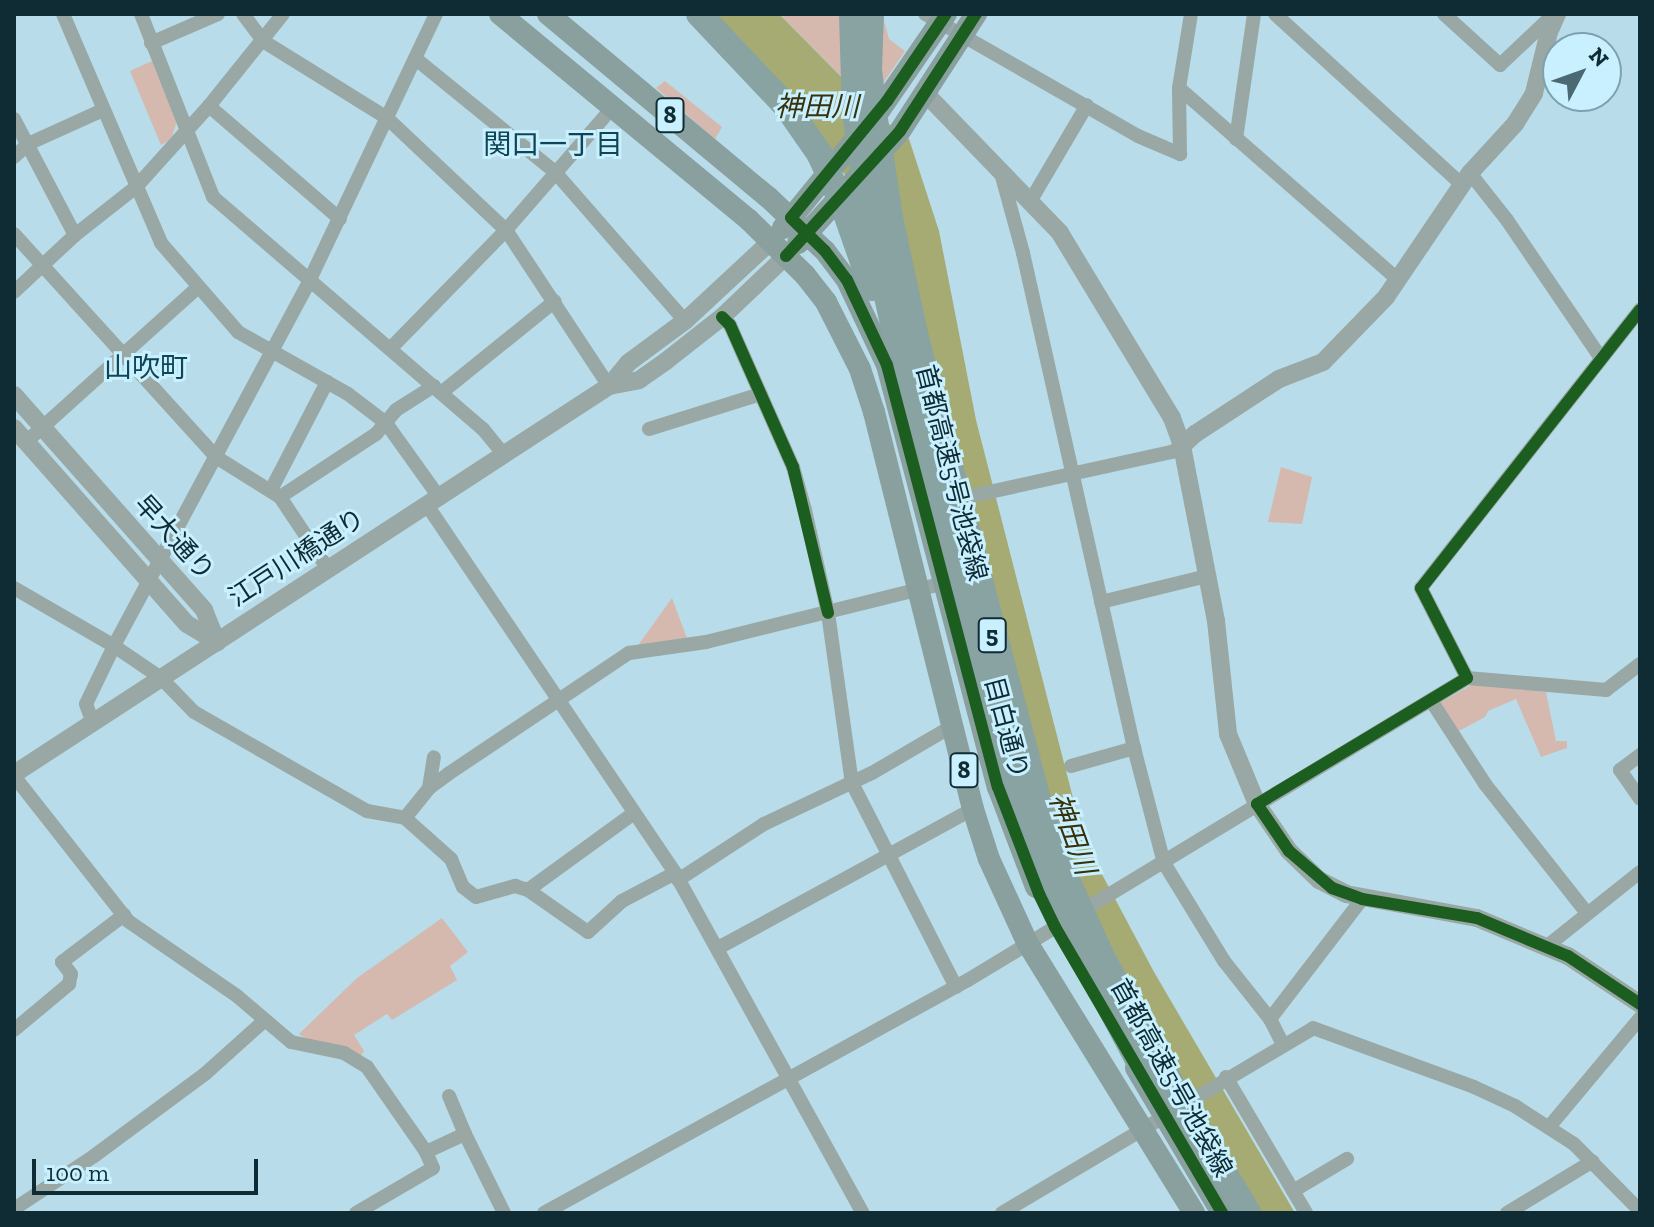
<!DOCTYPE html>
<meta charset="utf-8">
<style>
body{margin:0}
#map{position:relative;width:1654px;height:1227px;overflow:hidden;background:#b8dce9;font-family:"Zilla Slab","Noto Sans JP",serif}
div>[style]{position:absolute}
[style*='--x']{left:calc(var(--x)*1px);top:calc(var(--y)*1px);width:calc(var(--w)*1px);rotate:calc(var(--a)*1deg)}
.green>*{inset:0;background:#d5b9af}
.water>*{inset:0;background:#a6aa73}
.minor>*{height:14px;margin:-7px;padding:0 7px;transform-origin:7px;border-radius:7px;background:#99a8a4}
.tertiary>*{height:18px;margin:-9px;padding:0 9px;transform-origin:9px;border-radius:9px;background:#99a8a4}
.primary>*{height:22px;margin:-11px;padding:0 11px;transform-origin:11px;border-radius:11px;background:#8aa09e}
.primary-bridge>*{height:22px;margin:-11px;padding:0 11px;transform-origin:11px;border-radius:11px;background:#8aa09e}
.motorway-bridge>*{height:26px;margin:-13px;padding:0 13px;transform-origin:13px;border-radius:13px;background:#88a3a2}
.cycleway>*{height:12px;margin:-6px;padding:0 6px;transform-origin:6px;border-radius:6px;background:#1b5e20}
span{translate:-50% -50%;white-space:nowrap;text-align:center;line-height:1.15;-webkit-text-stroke:6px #c8f0fe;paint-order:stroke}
.shield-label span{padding:2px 6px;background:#c8f0fe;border:2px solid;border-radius:6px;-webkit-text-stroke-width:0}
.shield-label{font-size:24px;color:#0f2b34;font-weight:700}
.street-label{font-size:26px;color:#0f2b34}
.water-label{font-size:28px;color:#37320d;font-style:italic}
.neighbourhood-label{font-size:28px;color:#0f4555}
.frame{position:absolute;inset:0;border:16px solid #0f2b34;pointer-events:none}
.north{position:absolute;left:1542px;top:32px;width:80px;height:80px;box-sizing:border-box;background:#c8f0fe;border:2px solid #7ea1ad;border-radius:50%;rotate:49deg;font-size:22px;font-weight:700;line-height:32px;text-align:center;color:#0f2b34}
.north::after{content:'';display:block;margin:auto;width:28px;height:36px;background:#4a6973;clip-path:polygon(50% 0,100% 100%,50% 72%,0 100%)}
.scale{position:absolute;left:32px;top:1159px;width:226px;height:36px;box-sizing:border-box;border:4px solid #0f2b34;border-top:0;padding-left:10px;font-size:24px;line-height:28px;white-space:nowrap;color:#0f2b34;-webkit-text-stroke:6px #c8f0fe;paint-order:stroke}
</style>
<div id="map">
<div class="green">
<i style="clip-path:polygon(779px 14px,882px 14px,889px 39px,905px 51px,869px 104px)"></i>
<i style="clip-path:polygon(152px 61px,177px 121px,171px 139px,161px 145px,130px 71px)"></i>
<i style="clip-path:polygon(665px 81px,722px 127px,715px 139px,656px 88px)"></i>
<i style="clip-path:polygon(1281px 467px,1312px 477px,1302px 524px,1268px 522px)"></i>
<i style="clip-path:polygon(672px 598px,688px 641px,642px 651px,639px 644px)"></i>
<i style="clip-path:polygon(1473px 684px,1546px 692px,1556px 741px,1567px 741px,1567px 748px,1541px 757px,1516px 699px,1488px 711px,1485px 717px,1457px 732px,1438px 704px)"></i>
<i style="clip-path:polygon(442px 918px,468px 952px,450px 966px,457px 980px,392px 1020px,387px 1014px,354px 1035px,364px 1051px,361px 1056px,311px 1042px,299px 1034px,357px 978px)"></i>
</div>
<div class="water">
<i style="clip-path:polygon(689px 14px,779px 14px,885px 121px,909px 139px,939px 231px,976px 420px,1073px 798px,1097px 865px,1154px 972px,1295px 1213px,1239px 1213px,1081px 935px,857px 192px,824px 145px,797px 144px,776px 112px)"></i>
</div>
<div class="minor">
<i style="--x:63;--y:14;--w:249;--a:66.8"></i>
<i style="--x:161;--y:243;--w:118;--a:49.1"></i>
<i style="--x:238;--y:332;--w:126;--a:29.4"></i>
<i style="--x:348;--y:394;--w:48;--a:37.3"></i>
<i style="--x:386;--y:423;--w:91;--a:54.4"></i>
<i style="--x:141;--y:14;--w:197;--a:68.5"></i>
<i style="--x:213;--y:197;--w:356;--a:40.7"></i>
<i style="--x:483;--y:429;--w:33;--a:51"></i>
<i style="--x:243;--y:14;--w:34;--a:53"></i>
<i style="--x:263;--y:41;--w:146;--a:31.8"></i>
<i style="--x:387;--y:118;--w:163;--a:43.3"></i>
<i style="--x:506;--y:230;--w:187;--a:56.6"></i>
<i style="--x:436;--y:14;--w:297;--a:115.4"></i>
<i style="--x:309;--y:282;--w:413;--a:118.2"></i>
<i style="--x:114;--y:646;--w:57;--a:34.2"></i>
<i style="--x:161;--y:678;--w:47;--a:45.9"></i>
<i style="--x:194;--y:712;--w:199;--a:29.8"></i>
<i style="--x:367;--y:811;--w:39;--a:10"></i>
<i style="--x:405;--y:818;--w:62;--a:41.7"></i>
<i style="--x:451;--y:859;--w:30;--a:67"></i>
<i style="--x:463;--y:887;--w:16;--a:38"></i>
<i style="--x:476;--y:897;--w:41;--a:-15.8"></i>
<i style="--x:515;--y:886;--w:14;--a:17"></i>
<i style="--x:528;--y:890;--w:73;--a:35"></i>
<i style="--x:588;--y:932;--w:46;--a:-42.4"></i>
<i style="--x:622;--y:901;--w:60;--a:-27.8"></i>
<i style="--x:925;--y:14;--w:245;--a:29.8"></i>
<i style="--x:1138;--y:136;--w:46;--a:23.2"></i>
<i style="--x:1180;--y:154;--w:66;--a:-90.9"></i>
<i style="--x:1191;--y:14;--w:75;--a:99.2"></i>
<i style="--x:1179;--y:88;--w:290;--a:41.2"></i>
<i style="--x:1275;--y:14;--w:253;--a:42.4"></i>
<i style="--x:1444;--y:14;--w:76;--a:42.3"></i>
<i style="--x:1500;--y:65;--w:74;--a:-43.4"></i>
<i style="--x:151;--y:43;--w:73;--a:-23.4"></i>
<i style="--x:416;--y:59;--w:179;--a:39.1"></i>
<i style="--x:555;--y:172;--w:198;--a:48.9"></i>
<i style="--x:209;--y:106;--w:173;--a:40.8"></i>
<i style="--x:14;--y:119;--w:131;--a:62.3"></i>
<i style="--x:1236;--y:139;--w:126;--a:-81.8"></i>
<i style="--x:14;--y:157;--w:19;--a:-43"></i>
<i style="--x:28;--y:144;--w:82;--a:-24.4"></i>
<i style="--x:1001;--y:173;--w:83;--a:74.6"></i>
<i style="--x:1023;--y:253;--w:507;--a:77.36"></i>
<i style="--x:1134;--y:748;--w:119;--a:75.4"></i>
<i style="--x:1164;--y:863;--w:115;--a:58.5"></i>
<i style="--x:1224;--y:961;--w:74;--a:51.6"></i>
<i style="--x:1270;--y:1019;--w:29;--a:63"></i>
<i style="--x:1470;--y:173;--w:60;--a:51.8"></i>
<i style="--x:1507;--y:220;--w:166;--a:55.8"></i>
<i style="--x:1031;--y:200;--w:110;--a:-59.5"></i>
<i style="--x:14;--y:234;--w:301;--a:47.8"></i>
<i style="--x:216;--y:457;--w:75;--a:32"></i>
<i style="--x:280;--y:497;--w:87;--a:56.3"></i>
<i style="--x:14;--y:292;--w:83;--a:-43.1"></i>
<i style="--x:75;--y:235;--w:78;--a:-38.2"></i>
<i style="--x:136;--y:187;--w:109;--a:-48"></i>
<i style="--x:209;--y:106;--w:118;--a:-51.2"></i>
<i style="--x:722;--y:317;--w:11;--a:45"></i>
<i style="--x:730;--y:325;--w:155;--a:66.1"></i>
<i style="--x:793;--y:467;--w:45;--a:74.4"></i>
<i style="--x:805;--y:510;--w:106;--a:77.4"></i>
<i style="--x:828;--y:613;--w:172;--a:82"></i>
<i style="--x:852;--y:783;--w:229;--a:63"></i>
<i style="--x:391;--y:348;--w:165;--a:-45.7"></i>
<i style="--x:506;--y:230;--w:163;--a:-49"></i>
<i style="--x:441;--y:393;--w:146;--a:-38.9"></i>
<i style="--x:649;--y:429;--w:117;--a:-17.4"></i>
<i style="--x:26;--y:442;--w:230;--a:-42"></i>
<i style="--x:271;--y:490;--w:122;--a:-62.6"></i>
<i style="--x:280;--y:497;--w:115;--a:-33.3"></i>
<i style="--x:376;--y:434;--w:31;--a:-50"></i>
<i style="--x:396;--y:410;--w:45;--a:-32.3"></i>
<i style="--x:953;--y:500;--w:224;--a:-12.4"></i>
<i style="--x:1172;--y:452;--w:12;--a:-31"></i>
<i style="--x:427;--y:505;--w:444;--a:56"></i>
<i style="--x:675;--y:873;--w:389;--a:61.1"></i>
<i style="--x:14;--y:588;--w:116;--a:30.1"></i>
<i style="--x:114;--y:646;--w:64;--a:115.8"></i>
<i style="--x:86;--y:704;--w:20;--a:70"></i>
<i style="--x:1101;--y:602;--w:109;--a:-13.8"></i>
<i style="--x:1467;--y:678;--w:101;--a:-117.1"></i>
<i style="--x:1421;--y:588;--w:354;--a:-51.8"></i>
<i style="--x:1432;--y:702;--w:98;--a:57.1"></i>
<i style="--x:1485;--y:784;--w:163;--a:51.7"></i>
<i style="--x:1640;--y:755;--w:25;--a:143"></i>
<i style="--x:1620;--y:770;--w:35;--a:55"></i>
<i style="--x:1071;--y:766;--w:66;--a:-15.9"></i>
<i style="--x:14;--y:776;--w:184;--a:51.8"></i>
<i style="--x:128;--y:921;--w:132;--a:34.5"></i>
<i style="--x:237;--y:996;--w:71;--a:40.4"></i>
<i style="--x:291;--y:1042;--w:54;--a:11.7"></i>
<i style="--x:344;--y:1053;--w:27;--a:31"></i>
<i style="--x:367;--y:1067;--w:103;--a:55.2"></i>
<i style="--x:426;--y:1152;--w:43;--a:-24.8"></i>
<i style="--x:465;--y:1134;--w:88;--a:63.7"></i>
<i style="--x:429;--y:788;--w:31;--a:-81"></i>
<i style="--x:405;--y:818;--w:38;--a:-51"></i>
<i style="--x:429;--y:788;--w:24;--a:-36"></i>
<i style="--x:448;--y:774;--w:218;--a:-33.8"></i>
<i style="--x:629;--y:653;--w:78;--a:-8.1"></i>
<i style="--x:706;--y:642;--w:246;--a:-13.9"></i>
<i style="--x:678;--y:880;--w:103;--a:-33.1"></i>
<i style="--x:764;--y:824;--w:119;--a:-25.3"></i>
<i style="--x:872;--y:773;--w:95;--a:-30.3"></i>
<i style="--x:528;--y:890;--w:131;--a:-36"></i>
<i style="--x:1546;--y:947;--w:120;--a:-38.6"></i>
<i style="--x:718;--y:948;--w:290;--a:-28.6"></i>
<i style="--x:1270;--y:1019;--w:151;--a:-52.5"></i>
<i style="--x:14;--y:1030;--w:72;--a:-39.9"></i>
<i style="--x:69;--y:984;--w:10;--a:-79"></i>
<i style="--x:71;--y:974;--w:15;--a:-127"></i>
<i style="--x:62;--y:962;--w:78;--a:-37.2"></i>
<i style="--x:1226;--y:1077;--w:158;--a:59.5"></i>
<i style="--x:449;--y:1096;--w:41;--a:67.2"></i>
<i style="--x:1549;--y:1127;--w:142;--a:-50.1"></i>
<i style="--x:1293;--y:1191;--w:63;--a:-30.7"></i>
<i style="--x:14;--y:1209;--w:96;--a:-33.5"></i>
<i style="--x:94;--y:1156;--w:139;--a:-36.5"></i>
<i style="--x:206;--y:1073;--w:79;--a:-41.9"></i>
<i style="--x:356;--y:1213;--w:89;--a:-30.3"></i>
<i style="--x:433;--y:1168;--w:17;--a:-114"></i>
<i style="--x:544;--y:1213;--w:484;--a:-28.8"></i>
<i style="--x:968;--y:980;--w:583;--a:-31.18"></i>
<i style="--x:1467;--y:678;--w:140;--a:4.9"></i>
<i style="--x:1606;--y:690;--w:43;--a:-37.4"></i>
<i style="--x:1002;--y:1213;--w:362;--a:-30.7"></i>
<i style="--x:1313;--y:1028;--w:171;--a:20.1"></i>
<i style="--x:1474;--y:1087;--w:45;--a:24.9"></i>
<i style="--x:1515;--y:1106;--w:70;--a:32.8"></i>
<i style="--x:1574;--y:1144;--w:94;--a:45.4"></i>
<i style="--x:1507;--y:1213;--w:100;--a:-31.2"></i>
</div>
<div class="tertiary">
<i style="--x:926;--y:94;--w:193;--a:46"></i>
<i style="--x:1060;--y:233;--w:216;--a:58.8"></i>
<i style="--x:1172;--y:418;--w:30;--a:70"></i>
<i style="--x:1182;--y:446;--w:178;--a:79"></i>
<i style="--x:1216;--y:621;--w:114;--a:83.9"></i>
<i style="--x:1228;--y:734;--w:76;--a:67.5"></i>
<i style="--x:1257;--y:804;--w:57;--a:55.8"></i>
<i style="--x:1289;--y:851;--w:42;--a:44"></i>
<i style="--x:1319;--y:880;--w:30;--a:27"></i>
<i style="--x:1346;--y:894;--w:133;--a:10.4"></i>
<i style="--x:1477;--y:918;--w:99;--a:22.7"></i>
<i style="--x:1568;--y:956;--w:87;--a:33.7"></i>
<i style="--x:609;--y:386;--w:31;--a:-11"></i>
<i style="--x:639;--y:380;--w:33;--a:-35"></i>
<i style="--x:666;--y:361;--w:71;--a:-38.2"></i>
<i style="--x:722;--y:317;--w:88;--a:-43.6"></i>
<i style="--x:14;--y:395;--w:287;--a:48.5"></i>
<i style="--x:204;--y:610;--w:35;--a:68"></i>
<i style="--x:14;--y:428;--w:261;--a:48.6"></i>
<i style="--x:187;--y:624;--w:35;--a:31"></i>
<i style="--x:1182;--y:446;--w:18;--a:-43"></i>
<i style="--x:1195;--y:434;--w:100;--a:-33.2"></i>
<i style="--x:1279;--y:379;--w:47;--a:-21.1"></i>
<i style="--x:1323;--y:362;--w:91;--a:-45.9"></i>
<i style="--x:1386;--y:297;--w:150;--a:-55.9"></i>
<i style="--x:1470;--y:173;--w:67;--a:-47.4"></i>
<i style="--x:1515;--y:124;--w:36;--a:-58"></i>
<i style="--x:1534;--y:93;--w:63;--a:-76.2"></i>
<i style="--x:1549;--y:32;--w:20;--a:-66"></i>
<i style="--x:14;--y:774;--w:710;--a:-33.11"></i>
<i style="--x:609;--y:386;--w:30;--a:-50"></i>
<i style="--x:628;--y:363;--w:71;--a:-36.4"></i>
<i style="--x:685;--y:321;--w:117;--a:-42.9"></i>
</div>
<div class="primary">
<i style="--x:500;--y:14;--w:323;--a:39.6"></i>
<i style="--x:749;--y:220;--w:78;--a:44.5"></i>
<i style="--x:805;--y:275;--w:34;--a:52"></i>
<i style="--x:826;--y:302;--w:75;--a:63.1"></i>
<i style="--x:860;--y:369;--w:45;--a:72"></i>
<i style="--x:874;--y:412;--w:409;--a:76"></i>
<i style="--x:973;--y:809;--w:52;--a:72.3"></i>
<i style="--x:989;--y:859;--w:94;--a:65.4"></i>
<i style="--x:1028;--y:944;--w:316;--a:58.3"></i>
<i style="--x:548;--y:14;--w:286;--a:39.8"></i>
<i style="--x:768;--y:197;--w:79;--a:43.5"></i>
<i style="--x:825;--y:251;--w:36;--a:53"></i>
<i style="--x:847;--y:280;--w:94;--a:64.8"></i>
<i style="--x:887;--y:365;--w:436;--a:75.3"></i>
<i style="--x:998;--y:787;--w:107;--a:69.2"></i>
<i style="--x:879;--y:111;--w:118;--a:-55.4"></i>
<i style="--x:783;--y:228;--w:84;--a:-50.8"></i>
<i style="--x:798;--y:243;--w:151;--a:-47.7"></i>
<i style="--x:900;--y:131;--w:140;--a:-57"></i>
<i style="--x:1136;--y:1068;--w:169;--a:59.3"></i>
</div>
<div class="primary-bridge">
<i style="--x:836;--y:163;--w:47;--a:-50.2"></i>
</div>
<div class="motorway-bridge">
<i style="--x:699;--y:14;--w:128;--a:46.6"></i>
<i style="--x:787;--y:107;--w:56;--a:55.2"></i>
<i style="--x:819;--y:153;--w:57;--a:65.2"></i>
<i style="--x:843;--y:205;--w:88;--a:70.7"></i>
<i style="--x:852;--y:14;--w:99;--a:88.3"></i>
<i style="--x:855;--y:113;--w:108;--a:82"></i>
<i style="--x:870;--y:220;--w:125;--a:77.5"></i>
<i style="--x:897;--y:342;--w:408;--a:75.5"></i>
<i style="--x:999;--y:737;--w:137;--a:72.1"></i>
<i style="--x:1041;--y:867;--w:54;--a:67.2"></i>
<i style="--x:1062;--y:917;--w:183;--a:62"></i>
<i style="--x:871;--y:14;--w:55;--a:92.1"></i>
<i style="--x:869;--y:69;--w:44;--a:83.5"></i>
<i style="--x:874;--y:113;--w:106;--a:81.3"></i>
<i style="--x:890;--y:218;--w:123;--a:77.8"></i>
<i style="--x:916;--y:338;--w:482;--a:75.2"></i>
<i style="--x:1039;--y:804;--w:59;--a:71.3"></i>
<i style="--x:1058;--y:860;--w:109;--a:65.6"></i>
<i style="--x:1103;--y:959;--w:153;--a:61.4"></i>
<i style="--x:1176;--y:1093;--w:140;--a:59"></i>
</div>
<div class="cycleway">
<i style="--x:946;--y:14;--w:105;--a:124.1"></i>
<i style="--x:887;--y:101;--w:151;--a:129.4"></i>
<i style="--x:791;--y:218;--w:47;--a:44.1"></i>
<i style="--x:825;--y:251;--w:36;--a:53"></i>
<i style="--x:847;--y:280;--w:94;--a:64.8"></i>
<i style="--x:887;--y:365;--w:436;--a:75.3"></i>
<i style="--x:998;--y:787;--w:115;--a:69"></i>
<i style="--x:1039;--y:894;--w:37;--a:64"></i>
<i style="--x:1055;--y:927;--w:331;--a:59.7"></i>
<i style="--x:786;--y:256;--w:169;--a:-47.6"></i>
<i style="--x:900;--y:131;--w:140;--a:-57"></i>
<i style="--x:1640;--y:310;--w:354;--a:128.2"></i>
<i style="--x:1421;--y:588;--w:101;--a:62.9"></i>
<i style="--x:1467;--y:678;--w:245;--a:149"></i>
<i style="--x:1257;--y:804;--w:57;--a:55.8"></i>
<i style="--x:1289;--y:851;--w:57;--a:40.7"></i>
<i style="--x:1332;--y:888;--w:32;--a:20"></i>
<i style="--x:1362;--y:899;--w:117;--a:9.4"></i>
<i style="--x:1477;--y:918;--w:99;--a:22.7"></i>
<i style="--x:1568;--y:956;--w:87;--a:33.7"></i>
<i style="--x:722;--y:317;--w:11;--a:45"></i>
<i style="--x:730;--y:325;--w:155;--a:66.1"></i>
<i style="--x:793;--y:467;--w:150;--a:76.5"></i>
</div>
<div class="shield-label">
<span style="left:670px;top:115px">8</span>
<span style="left:992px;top:635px">5</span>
<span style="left:964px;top:770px">8</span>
</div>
<div class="street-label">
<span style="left:951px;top:473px;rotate:76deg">首都高速5号池袋線</span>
<span style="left:174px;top:538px;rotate:48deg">早大通り</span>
<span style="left:297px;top:558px;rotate:-33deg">江戸川橋通り</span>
<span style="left:1006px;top:728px;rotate:75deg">目白通り</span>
<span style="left:1171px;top:1078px;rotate:61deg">首都高速5号池袋線</span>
</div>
<div class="water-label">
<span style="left:817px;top:107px">神田川</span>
<span style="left:1072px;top:834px;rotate:70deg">神田川</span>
</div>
<div class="neighbourhood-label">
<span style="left:553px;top:145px">関口一丁目</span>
<span style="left:146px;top:368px">山吹町</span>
</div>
<div class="frame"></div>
<div class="north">N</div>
<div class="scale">100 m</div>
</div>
